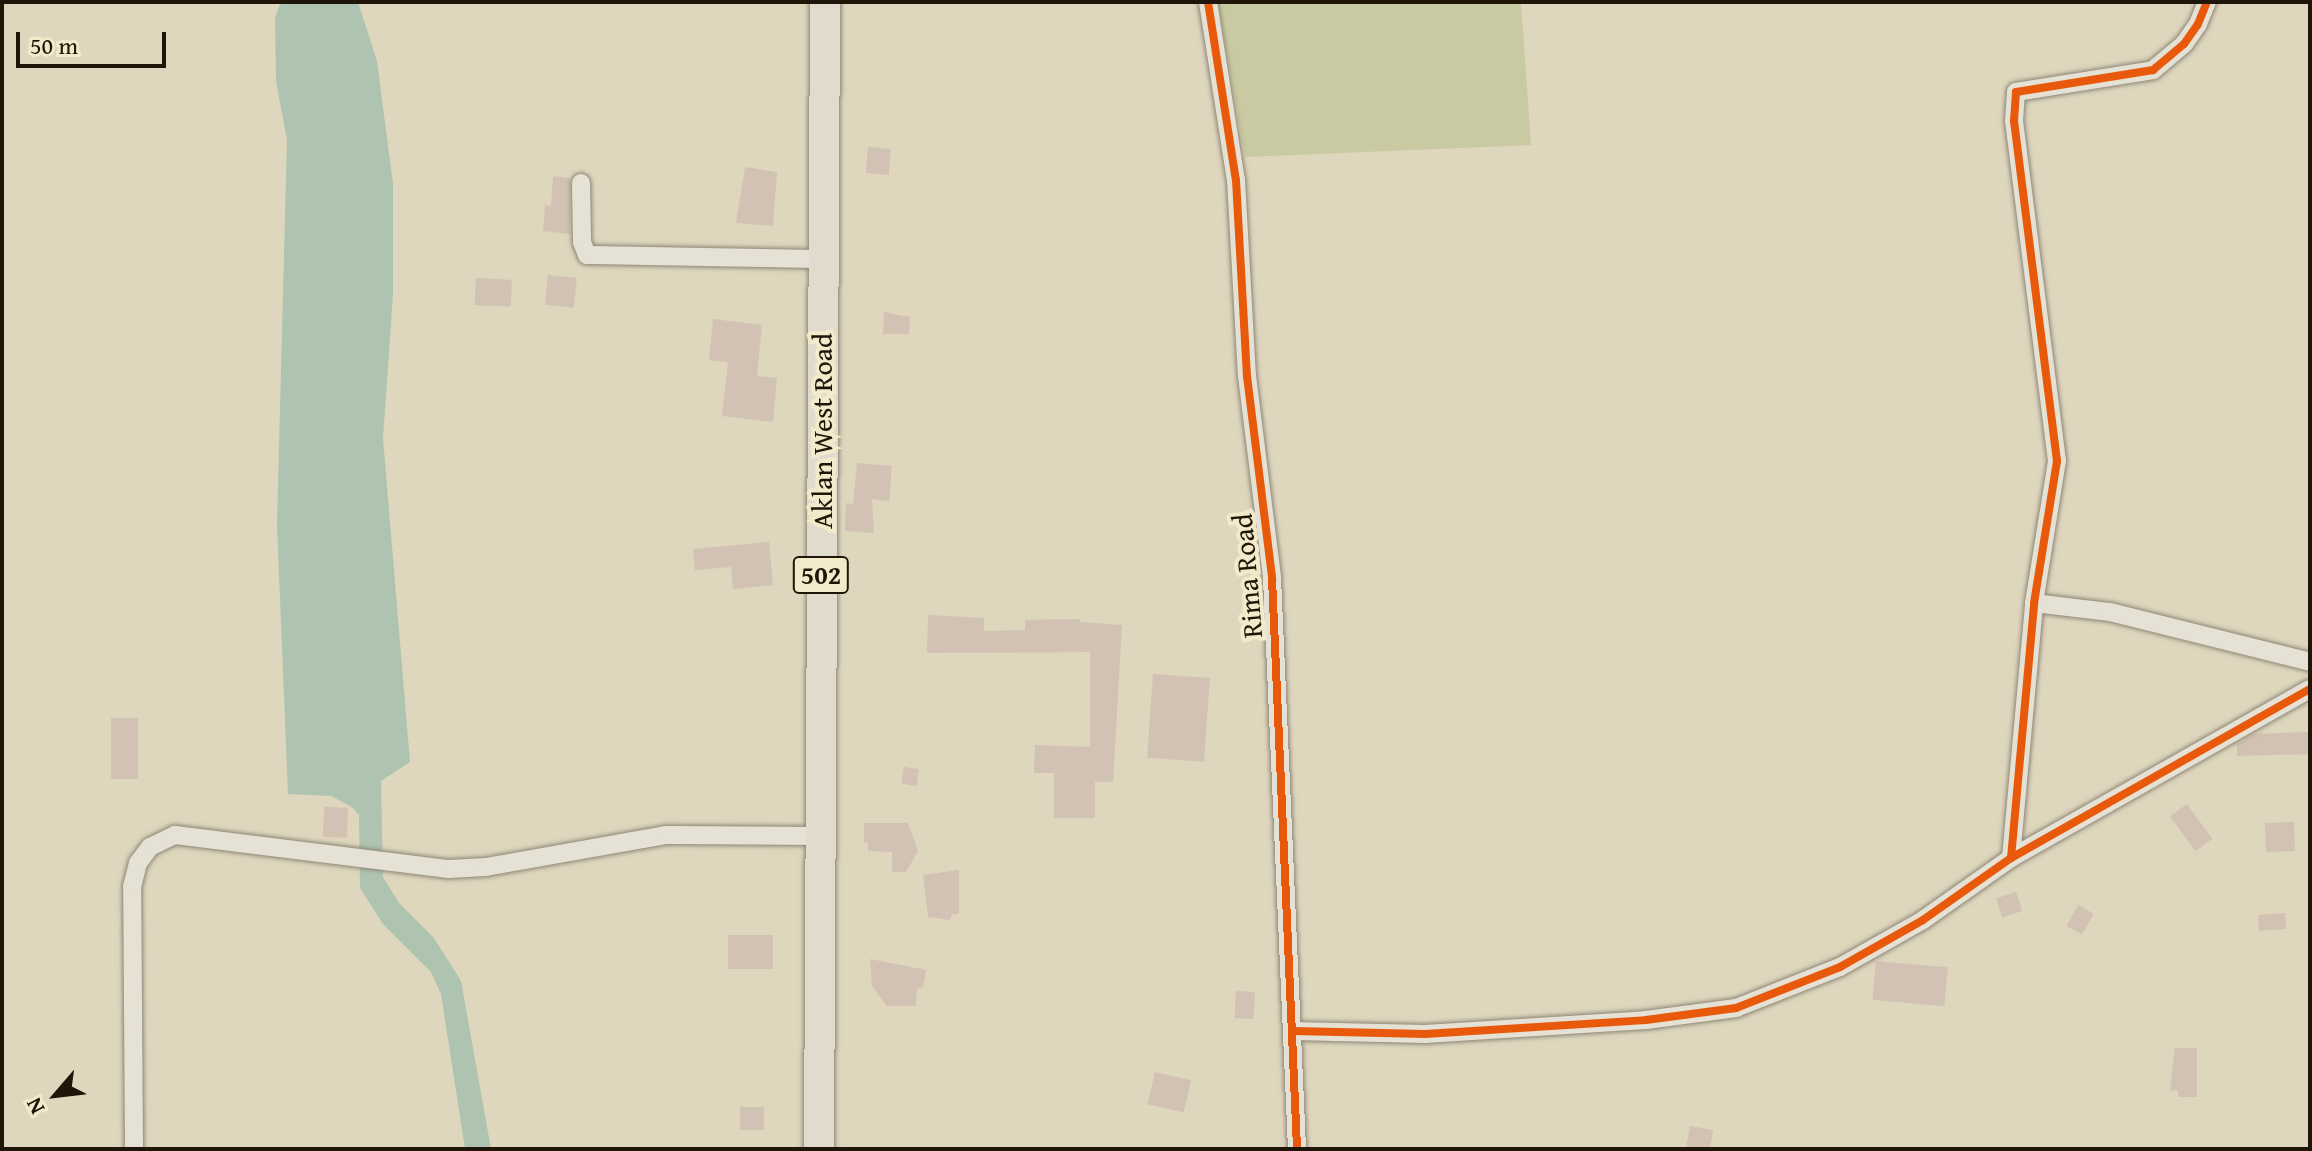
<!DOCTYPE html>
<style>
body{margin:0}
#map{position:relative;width:2312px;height:1151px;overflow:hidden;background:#ded6bd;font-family:"Gentium Book Plus",serif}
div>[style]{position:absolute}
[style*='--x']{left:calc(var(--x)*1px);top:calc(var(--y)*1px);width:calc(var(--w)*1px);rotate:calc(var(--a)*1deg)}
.green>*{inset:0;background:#c9caa1}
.water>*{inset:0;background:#aec4b0}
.building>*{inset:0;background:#d1c2b3;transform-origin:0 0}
.roads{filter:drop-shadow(0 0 2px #8c8676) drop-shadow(0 0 2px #8c8676)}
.street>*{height:18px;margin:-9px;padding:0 9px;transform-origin:9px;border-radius:9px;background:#e5e1d4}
.primary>*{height:30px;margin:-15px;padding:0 15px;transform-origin:15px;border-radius:15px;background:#e0dbcd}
.cycleway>*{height:8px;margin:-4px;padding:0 4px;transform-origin:4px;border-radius:4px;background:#e8590c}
span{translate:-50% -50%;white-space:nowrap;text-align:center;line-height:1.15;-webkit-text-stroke:8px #f3e9cb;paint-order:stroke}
.shield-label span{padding:2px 6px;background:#f3e9cb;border:2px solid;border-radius:6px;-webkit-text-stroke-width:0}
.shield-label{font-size:26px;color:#1f1508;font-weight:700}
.street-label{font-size:28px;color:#1f1508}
.frame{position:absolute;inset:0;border:4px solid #1f1508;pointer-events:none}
.north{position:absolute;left:16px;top:1055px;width:80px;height:80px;-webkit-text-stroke:6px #f3e9cb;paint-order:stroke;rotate:242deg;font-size:22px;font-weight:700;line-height:32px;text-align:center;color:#1f1508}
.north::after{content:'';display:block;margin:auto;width:28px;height:36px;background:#1f1508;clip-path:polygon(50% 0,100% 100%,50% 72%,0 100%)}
.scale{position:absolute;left:16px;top:32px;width:150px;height:36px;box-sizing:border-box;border:4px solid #1f1508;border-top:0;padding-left:10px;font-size:24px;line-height:28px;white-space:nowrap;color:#1f1508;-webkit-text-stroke:6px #f3e9cb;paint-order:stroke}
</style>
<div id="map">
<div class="green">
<i style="clip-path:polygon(1218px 2px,1521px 2px,1531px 145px,1245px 157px)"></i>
</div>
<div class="water">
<i style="clip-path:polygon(281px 2px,358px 2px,377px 61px,393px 184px,393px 295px,383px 438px,410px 762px,381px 781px,383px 877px,399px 903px,434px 938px,461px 981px,491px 1149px,465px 1149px,441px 994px,431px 972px,383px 924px,360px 888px,359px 815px,352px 807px,331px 796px,288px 794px,277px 525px,287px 140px,276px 81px,275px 17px)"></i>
</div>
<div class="building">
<i style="left:868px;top:147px;width:23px;height:26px;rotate:5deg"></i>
<i style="clip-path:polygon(745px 167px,777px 172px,773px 226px,736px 223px)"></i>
<i style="clip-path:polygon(553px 176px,570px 178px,570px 234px,543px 231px,545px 205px,551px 206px)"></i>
<i style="left:548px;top:275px;width:29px;height:30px;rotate:6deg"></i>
<i style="left:476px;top:278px;width:36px;height:27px;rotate:3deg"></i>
<i style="clip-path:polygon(884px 312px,910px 317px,909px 334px,883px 334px)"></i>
<i style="clip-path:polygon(713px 319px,762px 325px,757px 376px,777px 378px,773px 422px,722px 416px,728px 362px,709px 360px)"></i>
<i style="clip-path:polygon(857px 463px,892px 466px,889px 501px,872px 499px,874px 533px,845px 531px,846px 503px,853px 504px)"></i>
<i style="clip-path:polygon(769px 542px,773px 585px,733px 589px,731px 567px,695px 570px,693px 549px)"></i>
<i style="clip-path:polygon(928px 615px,984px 618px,984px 631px,1025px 630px,1025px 620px,1080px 619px,1080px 622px,1122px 625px,1113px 782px,1095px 782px,1095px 818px,1054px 818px,1054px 773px,1034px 773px,1035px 745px,1090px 747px,1090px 652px,927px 653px)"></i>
<i style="left:1153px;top:674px;width:57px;height:84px;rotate:4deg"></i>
<i style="left:111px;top:718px;width:27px;height:61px"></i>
<i style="clip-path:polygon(2310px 732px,2310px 754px,2237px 756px,2237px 744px,2254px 734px)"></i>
<i style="left:904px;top:767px;width:15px;height:17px;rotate:8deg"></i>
<i style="left:2187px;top:804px;width:43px;height:21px;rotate:54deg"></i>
<i style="left:324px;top:807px;width:24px;height:30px;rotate:2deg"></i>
<i style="left:2294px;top:822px;width:29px;height:29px;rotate:88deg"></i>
<i style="clip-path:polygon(864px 823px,908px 823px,918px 851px,906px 872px,892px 872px,892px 852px,868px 851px,868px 843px,864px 843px)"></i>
<i style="clip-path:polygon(959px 870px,959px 914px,952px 914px,950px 920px,928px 917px,923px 875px)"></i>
<i style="left:2016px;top:892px;width:20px;height:21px;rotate:72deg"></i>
<i style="left:2078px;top:905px;width:18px;height:24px;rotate:29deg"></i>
<i style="left:2285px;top:913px;width:16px;height:27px;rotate:86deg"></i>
<i style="left:728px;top:935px;width:45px;height:34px"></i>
<i style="clip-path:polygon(870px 959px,926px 970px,923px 987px,917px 989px,916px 1006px,887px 1006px,872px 986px)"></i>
<i style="left:1876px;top:961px;width:72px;height:39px;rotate:5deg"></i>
<i style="left:1236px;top:991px;width:19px;height:27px;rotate:3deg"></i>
<i style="clip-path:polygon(2175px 1048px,2197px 1048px,2197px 1097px,2178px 1097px,2178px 1091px,2170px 1090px)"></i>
<i style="left:1155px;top:1072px;width:37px;height:33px;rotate:13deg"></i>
<i style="left:740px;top:1107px;width:24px;height:23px"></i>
<i style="clip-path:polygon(1690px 1126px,1713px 1130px,1710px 1149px,1686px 1149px)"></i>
</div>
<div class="roads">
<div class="street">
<i style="--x:1208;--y:2;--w:180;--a:81.1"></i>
<i style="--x:1236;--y:180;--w:196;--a:86.8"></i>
<i style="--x:1247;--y:376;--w:204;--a:82.9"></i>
<i style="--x:1272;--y:578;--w:572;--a:87.49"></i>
<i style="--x:581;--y:183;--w:59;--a:89"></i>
<i style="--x:582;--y:242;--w:14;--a:69"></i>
<i style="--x:587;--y:255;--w:235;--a:1"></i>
<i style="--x:2034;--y:603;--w:77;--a:6.8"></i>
<i style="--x:2110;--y:612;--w:206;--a:14"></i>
<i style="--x:2011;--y:858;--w:256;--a:-84.8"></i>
<i style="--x:2034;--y:603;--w:144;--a:-80.8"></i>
<i style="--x:2057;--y:461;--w:343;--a:-97.2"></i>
<i style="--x:2014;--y:121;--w:29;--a:-86"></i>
<i style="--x:2016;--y:92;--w:139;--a:-9.1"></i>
<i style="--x:2153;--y:70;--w:40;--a:-40"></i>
<i style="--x:2184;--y:44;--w:24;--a:-55"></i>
<i style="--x:2198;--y:24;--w:24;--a:-68"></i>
<i style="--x:1293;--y:1031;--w:132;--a:1.3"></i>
<i style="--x:1425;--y:1034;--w:221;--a:-3.6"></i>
<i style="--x:1646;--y:1020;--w:91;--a:-7.6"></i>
<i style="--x:1736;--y:1008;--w:112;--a:-21.5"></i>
<i style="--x:1840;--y:967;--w:95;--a:-29.5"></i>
<i style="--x:1923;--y:920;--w:108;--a:-35.2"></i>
<i style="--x:2011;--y:858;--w:343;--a:-29.5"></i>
<i style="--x:134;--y:1149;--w:262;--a:-90.4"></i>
<i style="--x:132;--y:887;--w:25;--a:-76"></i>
<i style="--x:138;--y:863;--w:20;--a:-53"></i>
<i style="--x:150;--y:847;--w:28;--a:-26"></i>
<i style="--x:175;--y:835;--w:276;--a:7.1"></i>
<i style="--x:449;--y:869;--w:37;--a:-3"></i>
<i style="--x:486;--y:867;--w:182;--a:-10.1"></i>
<i style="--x:665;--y:835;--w:155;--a:0.4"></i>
</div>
<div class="primary">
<i style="--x:819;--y:1149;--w:1147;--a:-89.7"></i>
</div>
</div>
<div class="cycleway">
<i style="--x:1208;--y:2;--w:180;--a:81.1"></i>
<i style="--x:1236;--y:180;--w:196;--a:86.8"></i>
<i style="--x:1247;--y:376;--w:204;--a:82.9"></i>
<i style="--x:1272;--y:578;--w:572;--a:87.49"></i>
<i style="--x:2011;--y:858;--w:256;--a:-84.8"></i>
<i style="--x:2034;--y:603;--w:144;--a:-80.8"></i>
<i style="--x:2057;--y:461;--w:343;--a:-97.2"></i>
<i style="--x:2014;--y:121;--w:29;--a:-86"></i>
<i style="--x:2016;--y:92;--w:139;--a:-9.1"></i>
<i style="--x:2153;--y:70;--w:40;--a:-40"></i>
<i style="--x:2184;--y:44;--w:24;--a:-55"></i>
<i style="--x:2198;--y:24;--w:24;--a:-68"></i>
<i style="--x:1293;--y:1031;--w:132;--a:1.3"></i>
<i style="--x:1425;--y:1034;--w:221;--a:-3.6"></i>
<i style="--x:1646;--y:1020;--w:91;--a:-7.6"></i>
<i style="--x:1736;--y:1008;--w:112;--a:-21.5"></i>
<i style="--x:1840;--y:967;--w:95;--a:-29.5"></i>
<i style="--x:1923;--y:920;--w:108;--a:-35.2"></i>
<i style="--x:2011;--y:858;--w:343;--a:-29.5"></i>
</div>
<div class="shield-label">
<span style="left:821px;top:575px">502</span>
</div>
<div class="street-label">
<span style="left:822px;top:431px;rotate:-90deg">Aklan West Road</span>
<span style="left:1247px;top:576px;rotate:-95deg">Rima Road</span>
</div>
<div class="frame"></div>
<div class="north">N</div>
<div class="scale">50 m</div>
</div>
